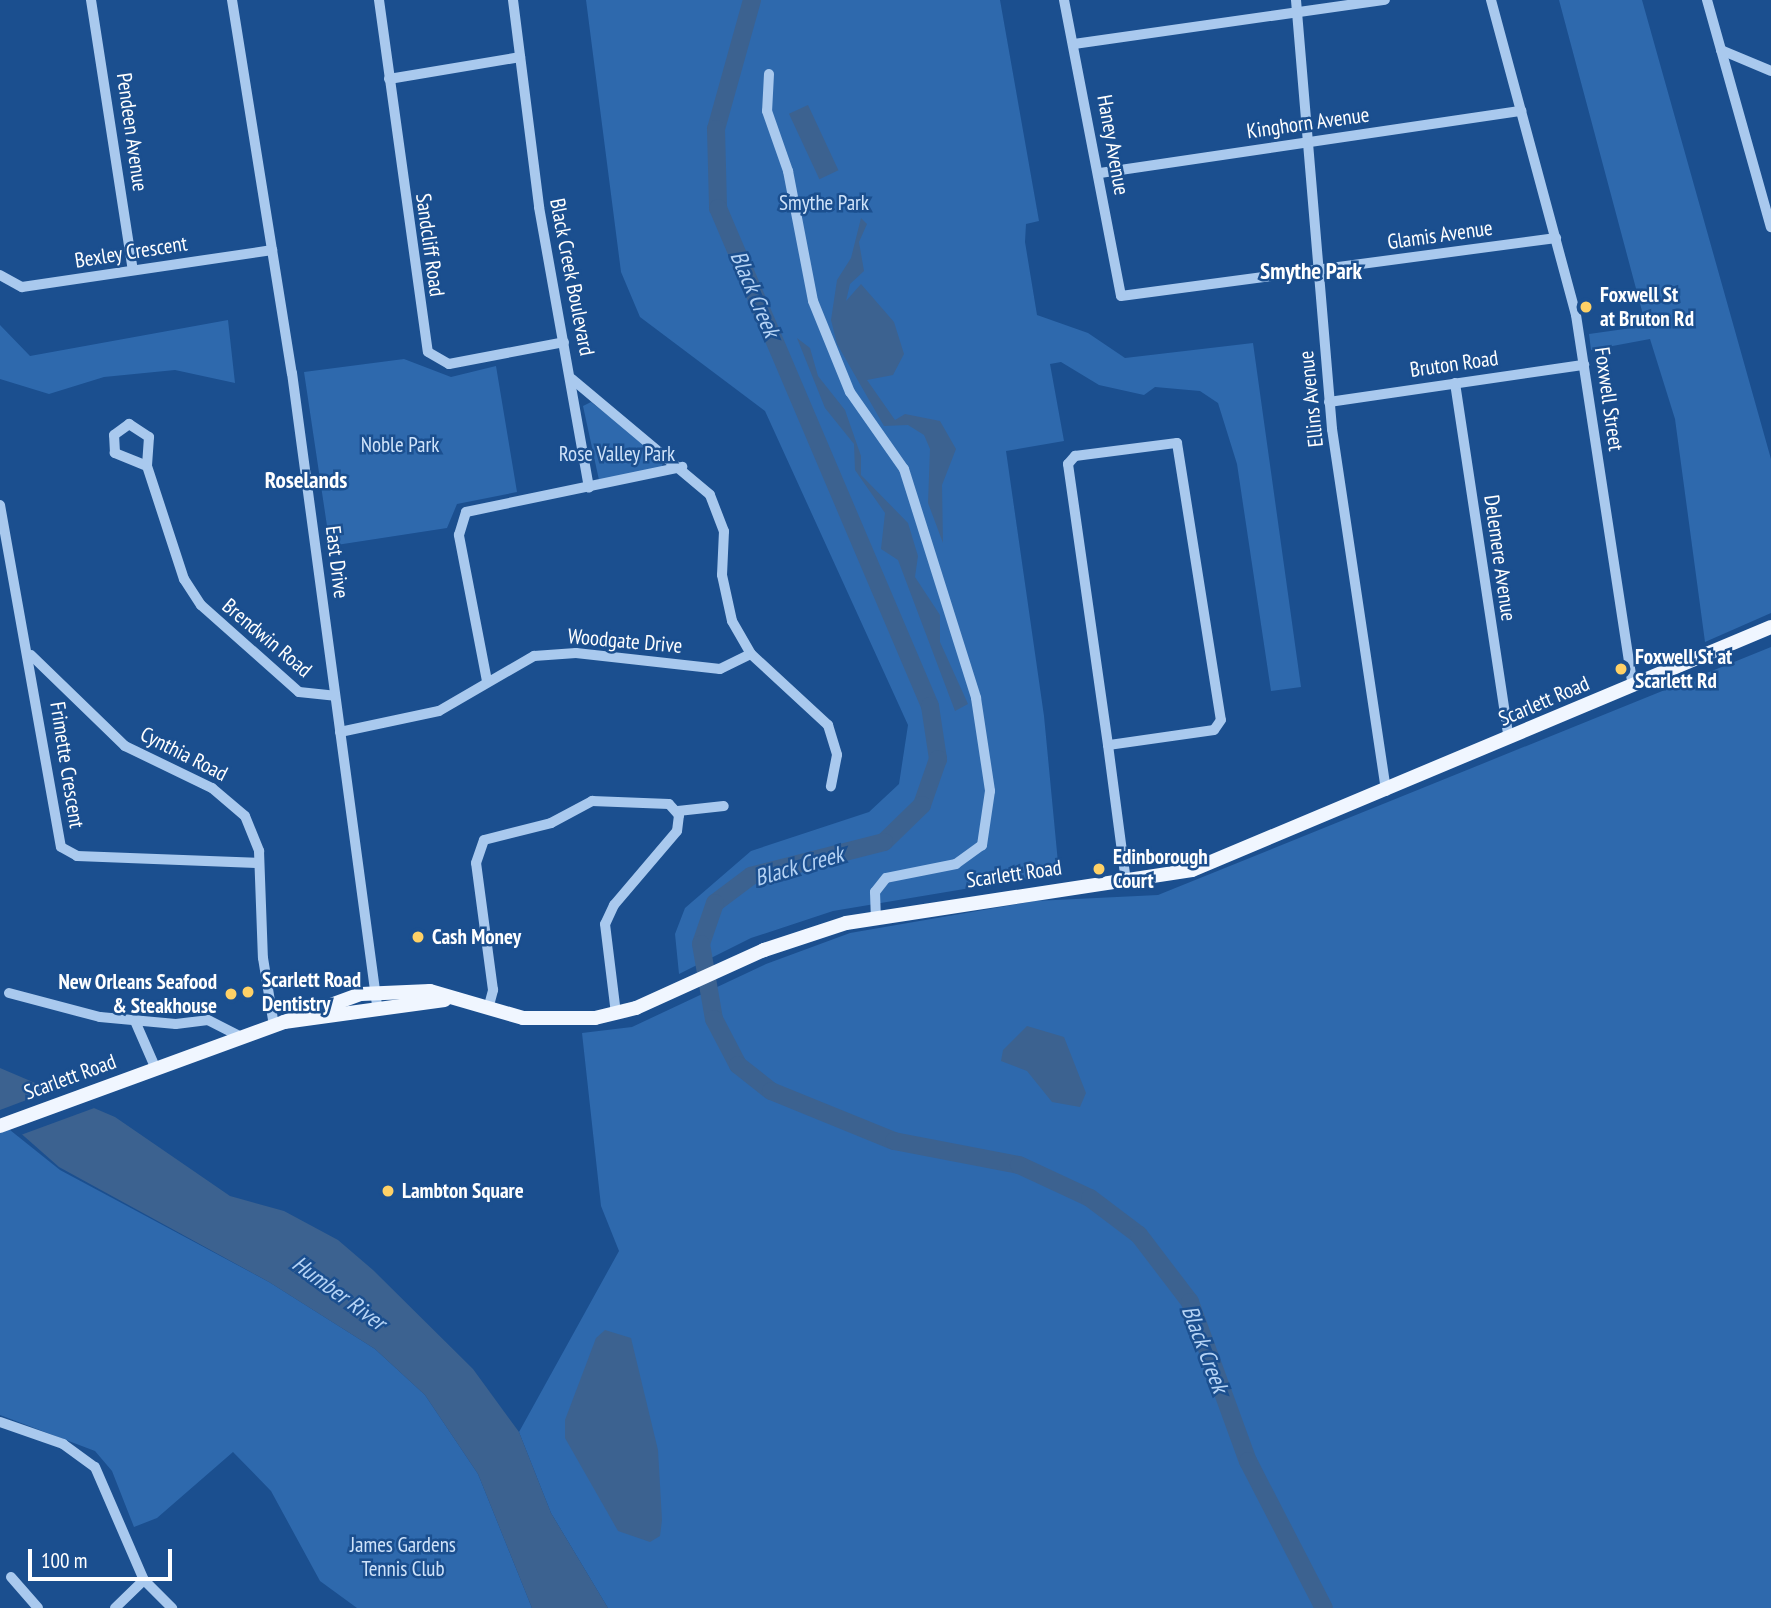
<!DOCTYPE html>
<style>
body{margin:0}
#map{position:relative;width:1771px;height:1608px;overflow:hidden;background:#1b4f8f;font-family:"PT Sans Narrow",sans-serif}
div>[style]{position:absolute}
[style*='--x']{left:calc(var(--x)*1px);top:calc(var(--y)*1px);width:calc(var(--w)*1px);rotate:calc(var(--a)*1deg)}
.green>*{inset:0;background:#2e69ad}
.water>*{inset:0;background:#3c6290;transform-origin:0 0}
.pier>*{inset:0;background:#1b4f8f}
.river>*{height:18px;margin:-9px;padding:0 9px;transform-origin:9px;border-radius:9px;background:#3c6290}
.minor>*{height:10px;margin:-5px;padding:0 5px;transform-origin:5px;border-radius:5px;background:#a9c9ee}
.major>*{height:14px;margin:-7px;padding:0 7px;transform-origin:7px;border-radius:7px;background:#f0f6ff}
.dots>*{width:19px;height:19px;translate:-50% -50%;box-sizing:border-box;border:4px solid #1b4f8f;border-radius:50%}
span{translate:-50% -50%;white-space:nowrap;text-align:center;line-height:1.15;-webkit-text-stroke:5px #1b4f8f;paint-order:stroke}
.street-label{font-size:21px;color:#fff}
.park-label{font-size:21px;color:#cfe3fa}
.poi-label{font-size:21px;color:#fff;font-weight:700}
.left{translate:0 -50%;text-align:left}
.right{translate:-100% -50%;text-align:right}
.neighbourhood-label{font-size:23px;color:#fff;font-weight:700}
.water-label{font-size:23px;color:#b5d3f5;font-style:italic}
.scale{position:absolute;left:28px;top:1549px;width:144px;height:32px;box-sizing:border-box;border:4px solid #fff;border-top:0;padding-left:9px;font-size:21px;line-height:24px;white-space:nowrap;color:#fff;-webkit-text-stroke:5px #1b4f8f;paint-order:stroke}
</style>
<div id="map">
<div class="green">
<i style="clip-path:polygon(586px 0,1000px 0,1039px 221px,1026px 224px,1025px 242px,1037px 315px,1088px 333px,1125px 358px,1253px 343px,1301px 687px,1271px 691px,1237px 464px,1218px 403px,1200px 391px,1155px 387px,1144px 395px,1099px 385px,1061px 362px,1050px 364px,1064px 441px,1006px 451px,1044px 716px,1059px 873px,833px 911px,751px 938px,679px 974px,675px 934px,685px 908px,751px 851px,869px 812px,899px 784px,908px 725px,765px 411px,640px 317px,621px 272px)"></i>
<i style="clip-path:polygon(1559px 0,1642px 0,1771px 459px,1771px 613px,1705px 642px,1675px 419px,1650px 339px,1591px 350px,1589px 334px,1646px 326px)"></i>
<i style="clip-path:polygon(228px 320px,235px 383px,175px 370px,104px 377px,49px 394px,0 379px,0 325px,30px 356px)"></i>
<i style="clip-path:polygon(404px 359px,451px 377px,496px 366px,517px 492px,457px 504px,447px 528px,330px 546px,304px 372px)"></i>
<i style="clip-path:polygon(591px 402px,664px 459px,661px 470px,599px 480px,583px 406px)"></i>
<i style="clip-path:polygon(1771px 647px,1771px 1608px,608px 1608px,551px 1513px,519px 1432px,619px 1251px,601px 1206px,582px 1033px,632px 1027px,766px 964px,850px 933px,1035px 901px,1158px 895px)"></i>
<i style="clip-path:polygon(0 1122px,60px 1170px,269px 1282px,375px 1349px,425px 1395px,478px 1474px,532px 1608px,357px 1608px,320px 1581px,271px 1491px,233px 1452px,157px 1518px,134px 1527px,112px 1471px,95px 1451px,0 1415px)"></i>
</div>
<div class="water">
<i style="left:808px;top:105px;width:72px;height:21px;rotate:65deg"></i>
<i style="clip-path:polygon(861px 218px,867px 224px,859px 242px,864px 271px,850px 284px,846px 301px,861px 284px,894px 322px,904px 354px,893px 375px,867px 380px,895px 420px,905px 414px,940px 421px,956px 449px,942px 485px,943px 543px,928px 503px,930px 449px,924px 435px,908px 425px,884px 426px,837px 344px,831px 320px,837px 280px,851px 258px)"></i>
<i style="clip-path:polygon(797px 338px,810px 348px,818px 376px,845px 410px,861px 456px,861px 475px,908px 523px,918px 556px,915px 577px,940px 615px,940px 642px,968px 704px,955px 711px,898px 560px,881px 549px,885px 513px,855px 470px,854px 444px,825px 408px)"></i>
<i style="clip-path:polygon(1027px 1026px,1064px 1037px,1086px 1093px,1080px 1107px,1052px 1102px,1027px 1071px,1001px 1061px,1003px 1050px)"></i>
<i style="clip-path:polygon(0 1068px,115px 1117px,230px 1196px,284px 1211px,338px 1240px,373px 1270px,473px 1369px,519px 1432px,551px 1513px,608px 1608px,532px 1608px,478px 1474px,425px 1395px,375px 1349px,269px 1282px,59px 1167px,0 1115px)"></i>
<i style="clip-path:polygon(605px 1330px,631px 1338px,658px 1450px,662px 1520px,660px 1536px,650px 1542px,618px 1531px,565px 1438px,565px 1420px,596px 1338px)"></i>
</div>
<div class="pier">
<i style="clip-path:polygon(53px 1090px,97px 1107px,18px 1136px,0 1119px,0 1110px)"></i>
</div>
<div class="river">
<i style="--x:752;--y:0;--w:134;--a:105.6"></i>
<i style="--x:716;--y:129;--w:79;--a:88.5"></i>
<i style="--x:718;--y:208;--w:541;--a:66.94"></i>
<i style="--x:930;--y:706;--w:54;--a:81.4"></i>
<i style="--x:938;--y:759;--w:49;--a:109.2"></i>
<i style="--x:922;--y:805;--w:53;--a:135.8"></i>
<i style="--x:884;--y:842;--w:137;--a:165.7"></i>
<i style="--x:751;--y:876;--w:45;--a:143.1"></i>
<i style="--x:715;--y:903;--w:43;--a:108.9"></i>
<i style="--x:701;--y:944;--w:76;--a:80.2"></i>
<i style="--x:714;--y:1019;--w:52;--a:62.4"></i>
<i style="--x:738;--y:1065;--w:42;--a:38.2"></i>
<i style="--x:771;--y:1091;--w:133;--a:22.1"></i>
<i style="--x:894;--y:1141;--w:127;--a:10.9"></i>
<i style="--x:1019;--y:1165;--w:78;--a:24.9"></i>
<i style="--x:1090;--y:1198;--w:61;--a:37.1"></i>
<i style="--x:1139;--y:1235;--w:84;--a:52.7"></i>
<i style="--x:1190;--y:1302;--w:169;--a:70"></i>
<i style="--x:1248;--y:1461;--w:165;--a:62.7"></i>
</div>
<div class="minor">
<i style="--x:91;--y:0;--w:273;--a:81.2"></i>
<i style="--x:232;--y:0;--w:378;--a:80.9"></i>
<i style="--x:292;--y:373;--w:638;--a:82.34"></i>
<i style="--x:379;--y:0;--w:355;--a:82.1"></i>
<i style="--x:428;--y:352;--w:24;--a:30"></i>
<i style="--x:449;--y:364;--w:117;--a:-10.8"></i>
<i style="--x:513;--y:0;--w:209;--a:82.8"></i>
<i style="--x:539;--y:207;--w:285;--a:79.9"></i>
<i style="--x:1064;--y:0;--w:301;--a:79.1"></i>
<i style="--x:1121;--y:296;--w:439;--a:-7.6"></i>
<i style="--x:1296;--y:0;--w:431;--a:85.2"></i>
<i style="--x:1332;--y:429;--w:366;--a:81.5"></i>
<i style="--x:1491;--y:0;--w:326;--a:74.9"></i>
<i style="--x:1576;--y:315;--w:376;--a:81.3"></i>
<i style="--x:1707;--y:0;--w:236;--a:74.3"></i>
<i style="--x:1074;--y:44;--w:314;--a:-8.1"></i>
<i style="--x:1721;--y:50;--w:54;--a:22.8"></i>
<i style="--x:769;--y:74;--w:37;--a:93"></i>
<i style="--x:767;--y:111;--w:64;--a:70.7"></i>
<i style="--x:788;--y:171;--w:132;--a:79.1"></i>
<i style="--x:813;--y:301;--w:98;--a:67.9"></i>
<i style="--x:850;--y:392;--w:94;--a:55"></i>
<i style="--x:904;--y:469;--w:240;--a:72.5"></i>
<i style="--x:976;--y:698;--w:94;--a:81.4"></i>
<i style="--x:990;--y:791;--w:55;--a:98.4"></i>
<i style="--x:982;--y:845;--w:32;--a:144"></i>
<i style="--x:956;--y:864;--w:71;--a:168.7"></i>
<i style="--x:886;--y:878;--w:18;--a:128"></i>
<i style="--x:875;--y:892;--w:25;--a:88"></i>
<i style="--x:389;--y:79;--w:133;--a:-9.5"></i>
<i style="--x:1100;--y:173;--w:426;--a:-8.4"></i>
<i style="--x:0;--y:275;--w:25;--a:29"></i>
<i style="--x:22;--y:287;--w:253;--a:-8.4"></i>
<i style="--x:572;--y:379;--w:180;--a:40"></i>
<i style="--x:710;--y:495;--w:39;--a:69"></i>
<i style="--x:724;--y:531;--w:44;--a:92.6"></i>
<i style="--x:722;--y:575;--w:47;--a:77.7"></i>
<i style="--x:732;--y:621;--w:38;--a:60"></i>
<i style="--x:751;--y:654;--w:105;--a:42.7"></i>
<i style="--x:828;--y:725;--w:31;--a:73"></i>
<i style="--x:837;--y:755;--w:32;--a:101"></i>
<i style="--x:1455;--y:383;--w:359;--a:81.4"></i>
<i style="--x:1329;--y:402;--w:258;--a:-8.3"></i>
<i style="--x:129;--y:424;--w:24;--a:33"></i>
<i style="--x:149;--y:437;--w:29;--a:94"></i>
<i style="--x:147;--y:466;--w:35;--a:-158"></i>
<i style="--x:115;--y:453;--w:18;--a:-93"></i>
<i style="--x:114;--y:435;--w:19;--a:-36"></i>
<i style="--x:147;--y:466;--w:119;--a:71.9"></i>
<i style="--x:184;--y:579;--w:31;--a:57"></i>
<i style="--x:201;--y:605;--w:131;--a:41.6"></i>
<i style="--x:299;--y:692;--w:36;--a:6"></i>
<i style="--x:0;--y:505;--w:347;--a:79.9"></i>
<i style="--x:61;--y:847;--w:18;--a:29"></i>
<i style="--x:77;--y:856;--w:182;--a:2.2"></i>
<i style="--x:31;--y:655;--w:131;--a:44.1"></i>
<i style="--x:125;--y:746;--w:97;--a:25.8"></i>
<i style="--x:212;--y:788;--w:43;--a:40.3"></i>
<i style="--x:245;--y:816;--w:38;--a:68"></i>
<i style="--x:259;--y:851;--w:107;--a:87.9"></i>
<i style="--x:263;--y:958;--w:69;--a:80.8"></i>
<i style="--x:487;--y:681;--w:149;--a:-100.9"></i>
<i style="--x:459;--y:535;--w:24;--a:-73"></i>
<i style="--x:466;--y:512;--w:221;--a:-11.8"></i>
<i style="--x:340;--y:732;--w:101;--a:-12"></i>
<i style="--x:439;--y:711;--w:110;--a:-30.1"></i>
<i style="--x:534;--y:656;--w:42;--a:-4.1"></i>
<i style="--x:576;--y:653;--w:145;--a:6.3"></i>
<i style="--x:720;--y:669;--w:34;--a:-26"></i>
<i style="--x:1108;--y:745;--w:284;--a:-98.1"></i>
<i style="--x:1068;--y:464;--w:11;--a:-49"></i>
<i style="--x:1075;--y:456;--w:103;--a:-7.3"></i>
<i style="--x:1177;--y:443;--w:280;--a:81"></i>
<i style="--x:1221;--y:720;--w:12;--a:125"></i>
<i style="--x:1214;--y:730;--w:107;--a:171.9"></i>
<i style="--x:1108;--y:745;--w:138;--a:82.5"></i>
<i style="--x:678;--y:811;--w:46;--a:-6.2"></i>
<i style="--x:9;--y:993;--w:94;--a:14.8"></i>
<i style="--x:100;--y:1017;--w:76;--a:5.3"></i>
<i style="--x:176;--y:1024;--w:32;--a:-7"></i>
<i style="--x:208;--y:1020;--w:39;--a:27"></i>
<i style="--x:488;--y:1009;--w:20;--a:-75"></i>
<i style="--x:493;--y:990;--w:128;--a:-97.6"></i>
<i style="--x:476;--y:863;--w:24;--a:-71"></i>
<i style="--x:484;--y:840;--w:69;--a:-14.2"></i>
<i style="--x:551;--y:823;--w:47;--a:-28.2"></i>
<i style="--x:592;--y:801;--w:77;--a:2.2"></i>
<i style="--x:669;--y:804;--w:15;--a:48"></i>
<i style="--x:679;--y:815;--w:16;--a:97"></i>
<i style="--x:677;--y:831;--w:97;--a:130.4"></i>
<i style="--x:614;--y:905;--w:21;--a:115"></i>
<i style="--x:605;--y:924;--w:91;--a:83"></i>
<i style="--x:135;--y:1021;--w:52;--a:66.4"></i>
<i style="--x:0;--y:1422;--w:67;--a:19.2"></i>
<i style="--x:63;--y:1444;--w:39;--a:36"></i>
<i style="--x:95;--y:1467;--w:123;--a:66.6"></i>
<i style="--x:144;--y:1580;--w:40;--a:45"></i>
<i style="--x:11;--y:1577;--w:41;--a:48.9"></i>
<i style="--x:115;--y:1608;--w:40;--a:-44"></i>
</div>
<div class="major">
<i style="--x:284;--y:1022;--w:162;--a:-7.8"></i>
<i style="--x:0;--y:1126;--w:384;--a:-20.1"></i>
<i style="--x:361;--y:994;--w:69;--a:-2.5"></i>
<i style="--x:430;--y:991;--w:97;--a:16.2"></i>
<i style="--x:523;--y:1018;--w:72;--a:0"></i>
<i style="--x:595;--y:1018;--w:42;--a:-13.7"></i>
<i style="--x:636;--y:1008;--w:141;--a:-24.4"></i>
<i style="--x:764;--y:950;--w:86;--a:-18.2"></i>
<i style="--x:846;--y:923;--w:350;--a:-8.7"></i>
<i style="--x:1192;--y:870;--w:628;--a:-22.77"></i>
</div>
<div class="dots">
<i style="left:1586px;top:307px;background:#ffd166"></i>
<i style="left:1621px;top:669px;background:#ffd166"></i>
<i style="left:1099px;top:869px;background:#ffd166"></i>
<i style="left:418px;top:937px;background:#ffd166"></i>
<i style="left:248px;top:992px;background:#ffd166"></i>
<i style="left:231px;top:994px;background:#ffd166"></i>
<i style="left:388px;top:1191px;background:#ffd166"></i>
</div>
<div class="street-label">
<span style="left:1308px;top:123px;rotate:-8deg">Kinghorn Avenue</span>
<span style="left:132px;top:132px;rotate:82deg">Pendeen Avenue</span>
<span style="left:1113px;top:145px;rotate:80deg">Haney Avenue</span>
<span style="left:1440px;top:235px;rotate:-8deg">Glamis Avenue</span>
<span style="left:430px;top:245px;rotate:82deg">Sandcliff Road</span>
<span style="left:131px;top:252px;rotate:-9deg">Bexley Crescent</span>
<span style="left:572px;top:277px;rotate:79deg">Black Creek Boulevard</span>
<span style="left:1454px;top:364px;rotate:-8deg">Bruton Road</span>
<span style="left:1311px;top:399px;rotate:-96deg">Ellins Avenue</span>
<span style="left:1609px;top:399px;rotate:82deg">Foxwell Street</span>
<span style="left:1500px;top:558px;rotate:82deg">Delemere Avenue</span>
<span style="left:337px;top:562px;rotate:83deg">East Drive</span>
<span style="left:267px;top:638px;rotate:40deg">Brendwin Road</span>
<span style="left:625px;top:641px;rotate:5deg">Woodgate Drive</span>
<span style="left:1544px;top:701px;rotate:-23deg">Scarlett Road</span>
<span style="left:184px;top:754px;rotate:27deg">Cynthia Road</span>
<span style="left:67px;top:765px;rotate:81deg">Frimette Crescent</span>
<span style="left:1014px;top:874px;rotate:-8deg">Scarlett Road</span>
<span style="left:70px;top:1077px;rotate:-20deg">Scarlett Road</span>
</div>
<div class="park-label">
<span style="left:824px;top:203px">Smythe Park</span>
<span style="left:400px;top:445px">Noble Park</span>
<span style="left:617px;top:454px">Rose Valley Park</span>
<span style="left:403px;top:1557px">James Gardens<br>Tennis Club</span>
</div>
<div class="poi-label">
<span class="left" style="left:1600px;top:307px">Foxwell St<br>at Bruton Rd</span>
<span class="left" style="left:1635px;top:669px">Foxwell St at<br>Scarlett Rd</span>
<span class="left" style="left:1113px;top:869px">Edinborough<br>Court</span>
<span class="left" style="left:432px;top:937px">Cash Money</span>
<span class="left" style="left:262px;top:992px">Scarlett Road<br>Dentistry</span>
<span class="right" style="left:217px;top:994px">New Orleans Seafood<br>&amp; Steakhouse</span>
<span class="left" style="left:402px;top:1191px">Lambton Square</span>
</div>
<div class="neighbourhood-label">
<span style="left:1311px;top:271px">Smythe Park</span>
<span style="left:306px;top:480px">Roselands</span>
</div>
<div class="water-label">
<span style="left:755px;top:294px;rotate:67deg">Black Creek</span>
<span style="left:799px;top:866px;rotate:-16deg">Black Creek</span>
<span style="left:339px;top:1293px;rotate:36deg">Humber River</span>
<span style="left:1205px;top:1349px;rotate:69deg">Black Creek</span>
</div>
<div class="scale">100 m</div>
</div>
